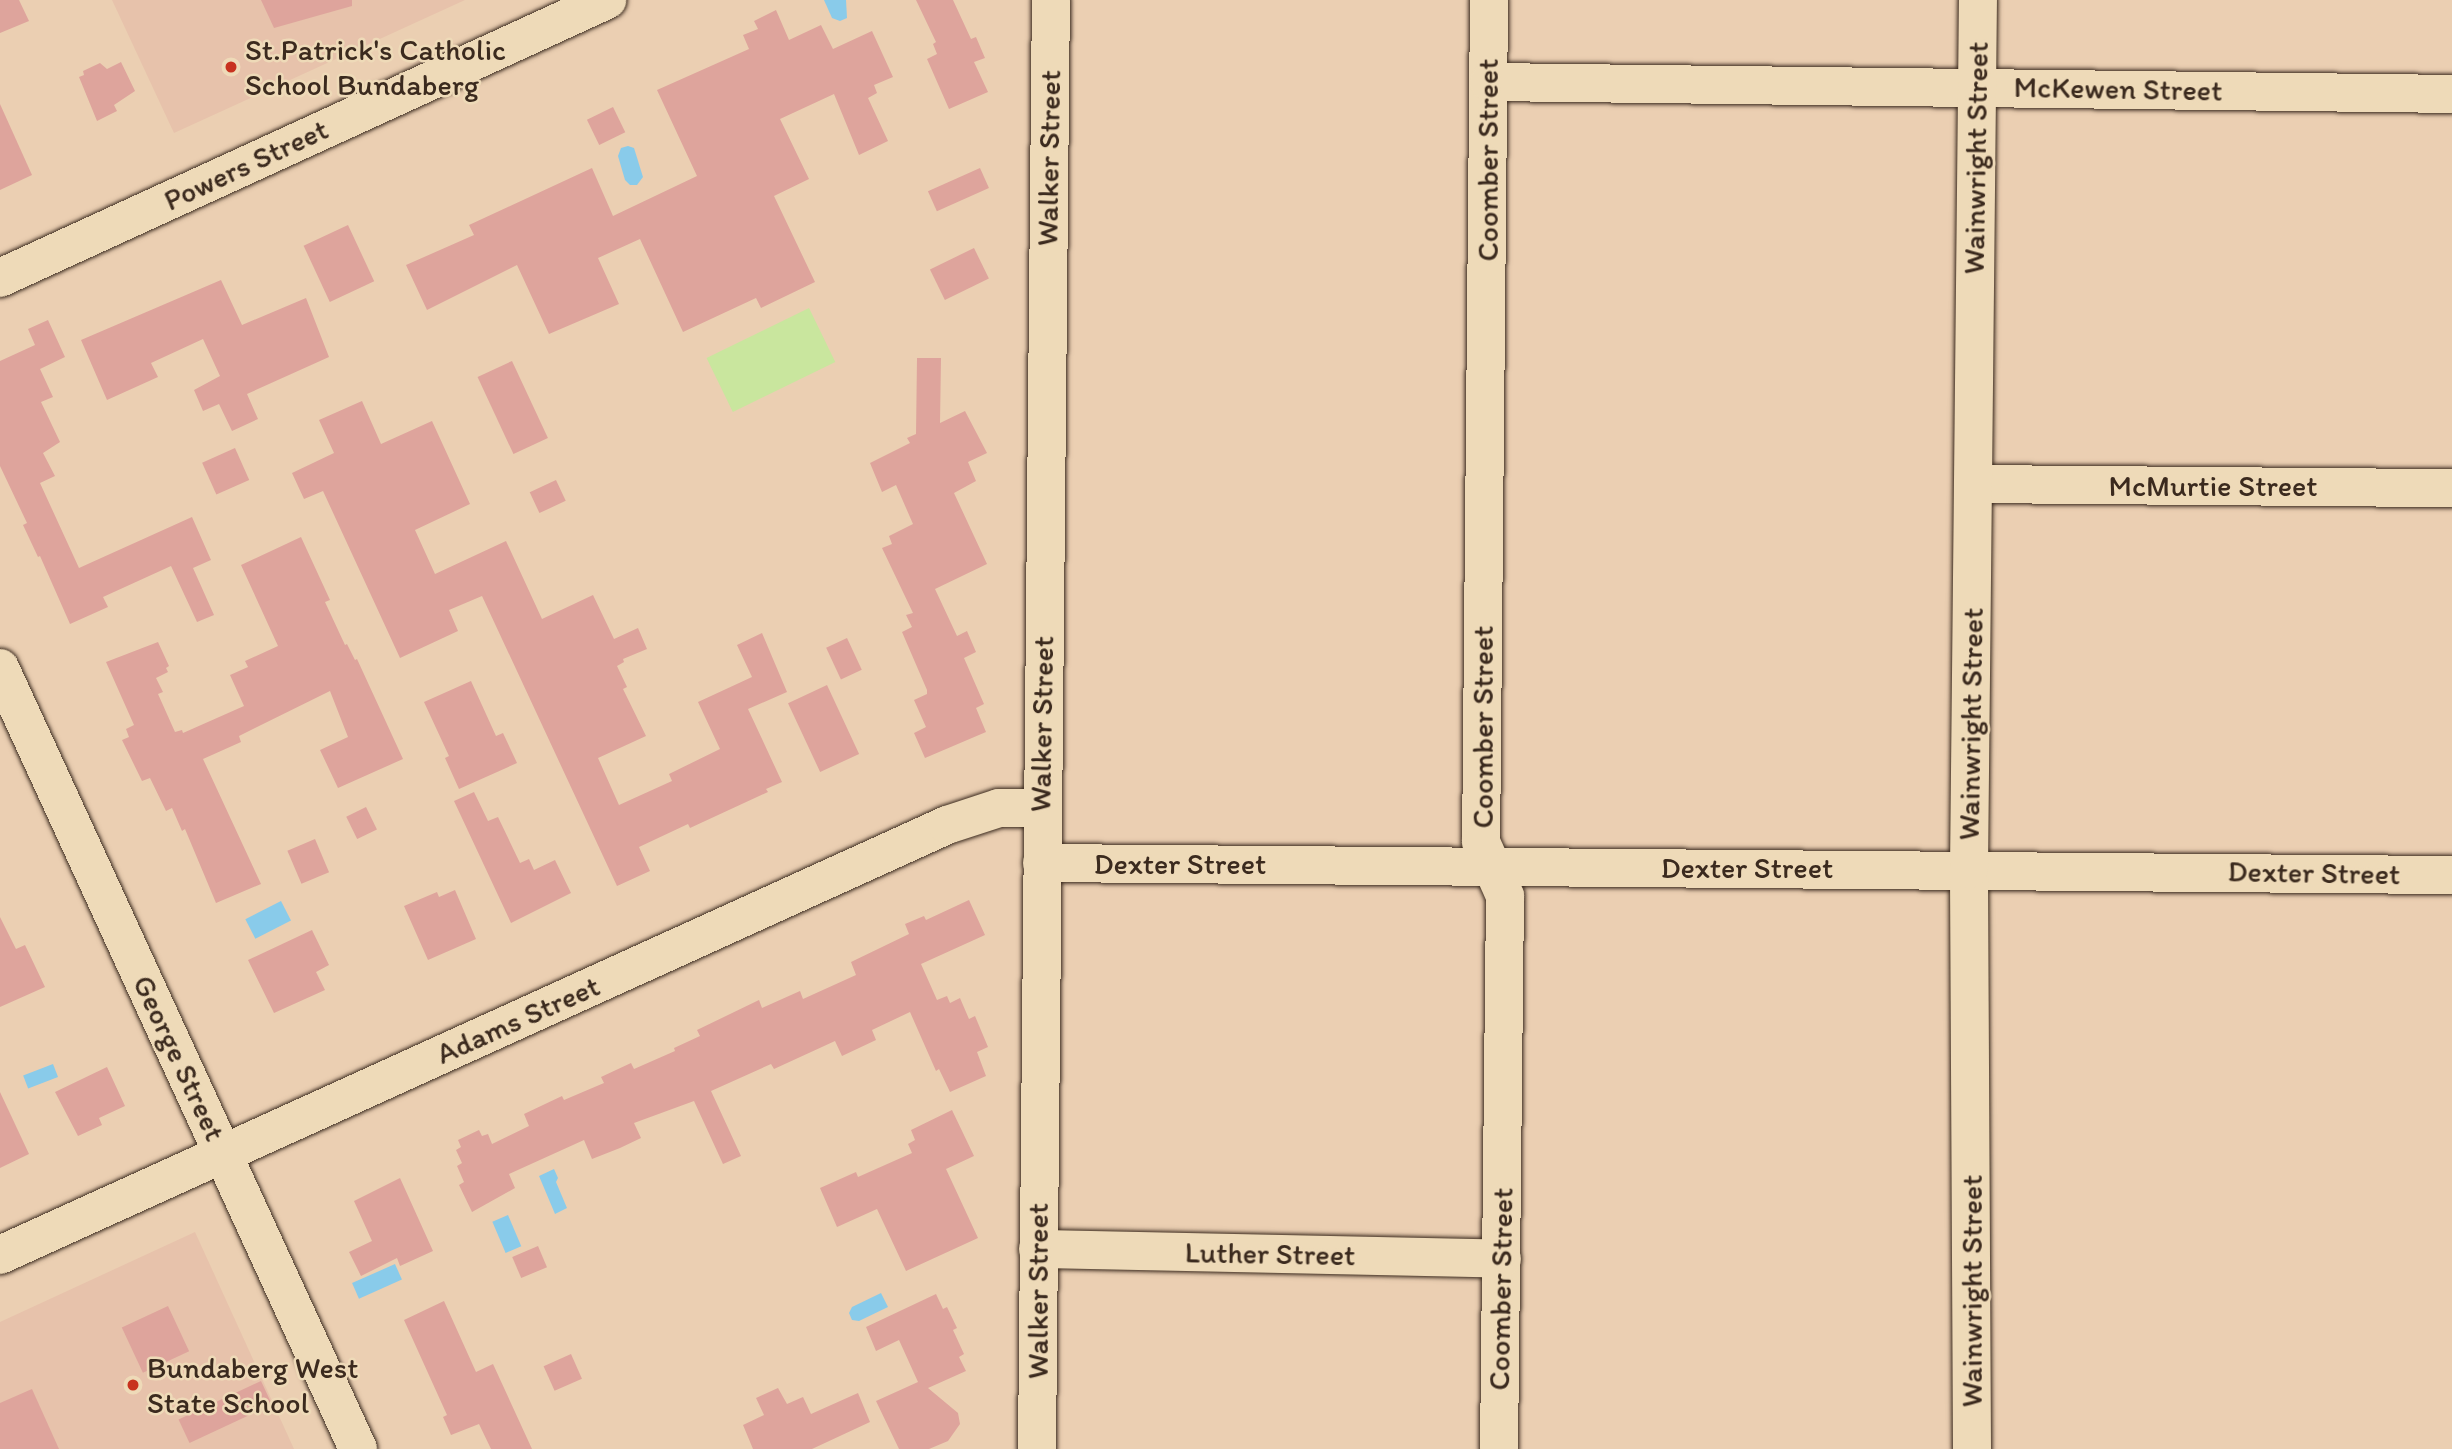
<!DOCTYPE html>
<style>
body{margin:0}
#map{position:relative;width:2452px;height:1449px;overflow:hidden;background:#ebcfb2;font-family:Itim,sans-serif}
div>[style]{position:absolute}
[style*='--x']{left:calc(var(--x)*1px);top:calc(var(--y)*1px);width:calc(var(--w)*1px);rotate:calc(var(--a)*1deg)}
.built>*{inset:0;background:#e7c2ab}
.green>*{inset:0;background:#c9e69e;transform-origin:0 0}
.water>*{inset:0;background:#89cbea;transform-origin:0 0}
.building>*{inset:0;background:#dea49c;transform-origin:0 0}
.roads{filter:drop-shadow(0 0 2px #3b2a1e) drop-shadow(0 0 2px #3b2a1e)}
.minor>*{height:38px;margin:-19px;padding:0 19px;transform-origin:19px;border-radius:19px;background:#eedab8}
.major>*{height:38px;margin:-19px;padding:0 19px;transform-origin:19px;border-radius:19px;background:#eedab8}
.dots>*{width:19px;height:19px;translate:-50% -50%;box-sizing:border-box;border:4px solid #eedab8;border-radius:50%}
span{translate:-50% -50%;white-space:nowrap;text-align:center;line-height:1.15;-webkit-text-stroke:5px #eedab8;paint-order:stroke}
.poi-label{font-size:30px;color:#3b2a1e}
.left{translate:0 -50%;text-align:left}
.street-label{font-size:30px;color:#3b2a1e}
</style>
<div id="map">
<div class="built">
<i style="clip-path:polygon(112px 0,465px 0,174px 133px)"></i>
<i style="clip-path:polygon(195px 1232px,294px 1449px,0 1449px,0 1322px)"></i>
</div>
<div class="green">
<i style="left:809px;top:308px;width:60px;height:114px;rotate:64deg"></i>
</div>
<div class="water">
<i style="clip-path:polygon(824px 0,846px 0,847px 18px,840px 21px,832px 18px)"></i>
<i style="clip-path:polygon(628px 146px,634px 148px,643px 177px,637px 185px,630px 185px,625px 180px,618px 156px,621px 148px)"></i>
<i style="left:281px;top:901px;width:22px;height:40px;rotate:63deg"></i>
<i style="left:53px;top:1064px;width:14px;height:32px;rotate:69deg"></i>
<i style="clip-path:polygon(554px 1169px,558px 1178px,556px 1182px,567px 1208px,555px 1214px,539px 1176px)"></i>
<i style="left:508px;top:1215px;width:34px;height:17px;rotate:67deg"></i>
<i style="left:395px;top:1264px;width:17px;height:47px;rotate:66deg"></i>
<i style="clip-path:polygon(881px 1293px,888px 1307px,859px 1321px,852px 1320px,849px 1313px,852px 1307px)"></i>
</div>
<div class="building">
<i style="clip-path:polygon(0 0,19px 0,29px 21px,0 33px)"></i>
<i style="clip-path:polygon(261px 0,352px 0,352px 6px,274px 28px)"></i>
<i style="clip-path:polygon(916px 0,953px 0,971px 39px,976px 37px,985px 58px,974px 62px,988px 92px,949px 109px,927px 59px,937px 54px,933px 44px,936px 42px)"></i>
<i style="clip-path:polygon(776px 10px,789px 40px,821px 25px,833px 49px,872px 31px,893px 77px,874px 85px,877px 93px,868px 98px,888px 141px,859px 155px,834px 94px,780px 119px,809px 179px,774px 196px,815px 282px,761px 308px,756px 298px,683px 332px,640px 239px,598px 258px,619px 304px,549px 334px,517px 265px,427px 310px,406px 265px,474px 235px,469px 225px,592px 168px,613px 216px,697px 176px,657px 90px,749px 49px,743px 35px,758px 29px,754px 21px)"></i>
<i style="clip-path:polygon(121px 62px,135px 91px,114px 105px,117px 111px,97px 121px,79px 77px,84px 75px,83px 71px,100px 63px,107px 69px)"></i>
<i style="clip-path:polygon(0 104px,32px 175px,0 190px)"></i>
<i style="left:613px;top:107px;width:28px;height:29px;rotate:64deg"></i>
<i style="left:980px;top:168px;width:22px;height:57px;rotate:66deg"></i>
<i style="left:348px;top:225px;width:62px;height:49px;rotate:65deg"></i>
<i style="left:974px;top:248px;width:34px;height:49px;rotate:64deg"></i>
<i style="clip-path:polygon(221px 280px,242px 325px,306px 298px,329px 357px,247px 394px,258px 419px,232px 431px,219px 404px,203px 411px,194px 390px,220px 376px,203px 339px,151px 363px,158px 377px,107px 400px,81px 340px)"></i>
<i style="clip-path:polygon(48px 320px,65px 357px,40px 369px,53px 397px,41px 402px,60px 442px,43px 453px,55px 476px,40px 483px,79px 568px,192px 517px,211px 560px,193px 568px,214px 615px,197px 622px,171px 566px,103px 597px,108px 607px,70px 624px,40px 556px,38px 557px,23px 525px,27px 523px,0 466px,0 361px,35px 345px,28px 329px)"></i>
<i style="clip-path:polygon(917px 358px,941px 358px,940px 423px,965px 411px,987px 453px,968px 462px,976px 481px,954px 493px,987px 564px,935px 589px,957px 636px,967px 631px,976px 652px,964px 658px,984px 704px,976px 708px,986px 732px,925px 758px,914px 733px,926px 727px,914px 700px,927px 694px,927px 690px,902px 632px,912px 627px,906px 615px,913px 613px,882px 548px,892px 544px,889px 536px,913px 524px,896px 485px,882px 492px,870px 463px,910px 443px,907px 438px,916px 434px)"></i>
<i style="left:512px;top:361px;width:85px;height:38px;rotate:65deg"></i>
<i style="clip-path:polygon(362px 401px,381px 444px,432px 421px,470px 504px,415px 530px,435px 574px,506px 541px,542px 619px,593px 595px,614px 639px,638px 628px,647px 649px,623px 659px,624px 662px,617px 666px,627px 687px,623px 689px,646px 736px,598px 758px,619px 805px,672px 781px,669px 774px,720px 749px,698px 702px,752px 677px,737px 645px,762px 633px,787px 692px,748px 709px,782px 782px,766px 789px,768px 792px,690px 828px,688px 824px,639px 847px,650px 871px,617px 886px,482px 596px,449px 610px,458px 631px,400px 658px,323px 491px,304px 499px,292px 473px,334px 453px,319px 420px)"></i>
<i style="left:235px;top:448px;width:35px;height:36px;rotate:66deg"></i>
<i style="left:556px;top:480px;width:23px;height:29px;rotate:65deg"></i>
<i style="clip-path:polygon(301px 537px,330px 600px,325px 602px,345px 645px,347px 644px,355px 660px,357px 659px,403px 759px,338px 788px,320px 750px,348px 737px,330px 691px,239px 736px,241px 742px,203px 759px,261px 884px,216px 903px,185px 829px,182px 831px,172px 808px,166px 811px,150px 778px,142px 781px,122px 740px,129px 737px,126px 729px,134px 725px,106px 662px,158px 642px,169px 666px,166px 668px,168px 672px,156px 678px,163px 692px,158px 694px,175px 732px,182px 730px,183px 733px,244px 706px,230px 675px,248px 667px,245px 661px,278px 646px,241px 565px)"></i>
<i style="left:847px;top:638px;width:35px;height:23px;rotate:65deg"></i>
<i style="clip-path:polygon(471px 681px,496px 736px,503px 733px,517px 763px,459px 789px,445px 758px,449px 756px,424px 702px)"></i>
<i style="left:827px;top:685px;width:76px;height:43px;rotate:65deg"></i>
<i style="clip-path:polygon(474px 792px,488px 821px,498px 817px,520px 863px,529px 859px,534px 870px,555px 860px,571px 893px,511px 923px,454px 801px)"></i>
<i style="left:366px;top:807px;width:25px;height:22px;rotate:64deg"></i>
<i style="left:315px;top:839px;width:36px;height:30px;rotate:67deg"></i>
<i style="clip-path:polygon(455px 890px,476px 939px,428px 960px,404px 906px,437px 892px,439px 897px)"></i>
<i style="clip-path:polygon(969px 900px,985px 935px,921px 964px,937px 1000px,947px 996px,950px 1003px,960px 998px,969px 1019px,975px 1016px,988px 1047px,977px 1052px,986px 1076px,950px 1092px,939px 1069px,936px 1071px,910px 1012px,872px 1030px,876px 1040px,842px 1056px,835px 1041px,774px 1069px,771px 1064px,711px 1091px,741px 1156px,723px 1164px,694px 1101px,634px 1123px,641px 1138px,620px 1148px,592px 1159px,584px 1140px,509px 1174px,515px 1188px,472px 1212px,459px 1185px,464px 1182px,457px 1166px,462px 1163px,456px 1150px,461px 1147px,458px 1140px,479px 1130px,482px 1136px,488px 1134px,492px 1144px,529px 1126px,524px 1114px,562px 1096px,564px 1100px,604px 1083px,601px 1077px,631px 1063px,634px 1069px,675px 1051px,674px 1048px,700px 1036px,697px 1030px,759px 1000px,762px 1008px,800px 991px,803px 999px,856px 975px,851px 962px,909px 934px,905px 924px,924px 916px,926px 920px)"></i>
<i style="clip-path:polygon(0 917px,16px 949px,25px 945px,45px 987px,0 1007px)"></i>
<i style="clip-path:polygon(312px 930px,329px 965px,316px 972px,325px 990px,274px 1013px,248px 960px)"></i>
<i style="clip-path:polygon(107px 1067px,125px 1106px,99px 1118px,102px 1125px,78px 1136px,55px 1092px)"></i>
<i style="clip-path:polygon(0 1092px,29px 1154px,0 1168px)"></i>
<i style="clip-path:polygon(952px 1110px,974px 1156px,946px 1169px,978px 1238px,906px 1271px,877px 1209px,837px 1227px,820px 1188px,856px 1172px,858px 1177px,912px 1153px,908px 1144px,915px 1140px,911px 1130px)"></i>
<i style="clip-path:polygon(400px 1178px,433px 1251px,400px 1266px,397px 1258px,361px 1276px,349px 1252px,372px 1241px,354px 1201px)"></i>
<i style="left:538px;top:1246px;width:23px;height:28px;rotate:67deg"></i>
<i style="clip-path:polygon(936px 1294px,943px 1309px,947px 1307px,957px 1328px,953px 1330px,964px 1354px,959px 1357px,966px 1371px,928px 1388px,958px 1413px,960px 1424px,948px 1441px,929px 1449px,899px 1449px,876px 1401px,918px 1382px,899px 1340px,876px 1351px,866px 1327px)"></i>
<i style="clip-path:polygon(444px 1301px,476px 1372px,493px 1364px,532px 1449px,491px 1449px,479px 1424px,451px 1435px,443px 1417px,447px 1415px,404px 1320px)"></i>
<i style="left:168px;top:1306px;width:50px;height:51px;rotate:65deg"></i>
<i style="left:571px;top:1354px;width:27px;height:30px;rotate:66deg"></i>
<i style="left:261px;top:1381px;width:26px;height:91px;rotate:65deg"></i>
<i style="clip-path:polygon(778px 1388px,787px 1404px,803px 1397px,811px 1414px,858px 1393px,870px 1422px,812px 1449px,753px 1449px,743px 1425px,764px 1415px,756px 1398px)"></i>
<i style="clip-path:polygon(32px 1389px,59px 1449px,0 1449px,0 1403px)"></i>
</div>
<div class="roads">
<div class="minor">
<i style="--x:1489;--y:0;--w:842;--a:90.54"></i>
<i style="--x:1481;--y:842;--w:59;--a:66"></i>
<i style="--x:1505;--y:896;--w:553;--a:90.62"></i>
<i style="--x:1489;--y:82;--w:963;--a:0.71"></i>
<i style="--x:0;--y:278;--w:668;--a:-24.61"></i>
<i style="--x:1974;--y:484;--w:478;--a:0.5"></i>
<i style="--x:0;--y:668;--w:859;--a:65.37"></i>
<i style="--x:1042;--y:863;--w:1410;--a:0.49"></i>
<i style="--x:1038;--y:1249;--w:464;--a:1.2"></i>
<i style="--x:0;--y:1255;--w:1040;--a:-24.42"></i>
<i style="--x:947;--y:825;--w:55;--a:-18.1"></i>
<i style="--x:999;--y:808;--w:42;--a:0"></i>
<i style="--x:1972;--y:1449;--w:580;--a:-90.3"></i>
<i style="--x:1969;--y:869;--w:869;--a:-89.41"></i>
</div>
<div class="major">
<i style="--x:1037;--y:1449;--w:1449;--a:-89.45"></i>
</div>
</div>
<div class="dots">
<i style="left:231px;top:67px;background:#c8321e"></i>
<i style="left:133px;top:1385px;background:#c8321e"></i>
</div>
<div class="poi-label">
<span class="left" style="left:245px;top:67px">St.Patrick's Catholic<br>School Bundaberg</span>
<span class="left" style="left:147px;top:1385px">Bundaberg West<br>State School</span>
</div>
<div class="street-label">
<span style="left:2118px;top:89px;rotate:1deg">McKewen Street</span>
<span style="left:1049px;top:158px;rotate:-89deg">Walker Street</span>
<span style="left:1976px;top:158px;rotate:-89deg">Wainwright Street</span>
<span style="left:1488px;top:160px;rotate:-90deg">Coomber Street</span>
<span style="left:246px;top:165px;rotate:-25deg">Powers Street</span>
<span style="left:2213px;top:486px">McMurtie Street</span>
<span style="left:1042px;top:724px;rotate:-89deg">Walker Street</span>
<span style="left:1971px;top:724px;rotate:-89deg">Wainwright Street</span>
<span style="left:1483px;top:727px;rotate:-90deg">Coomber Street</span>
<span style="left:1180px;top:864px">Dexter Street</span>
<span style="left:1747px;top:868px">Dexter Street</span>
<span style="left:2314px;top:873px;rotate:1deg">Dexter Street</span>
<span style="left:518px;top:1020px;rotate:-24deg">Adams Street</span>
<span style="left:179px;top:1058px;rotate:65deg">George Street</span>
<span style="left:1270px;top:1254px;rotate:1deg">Luther Street</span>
<span style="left:1501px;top:1289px;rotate:-89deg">Coomber Street</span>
<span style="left:1038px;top:1291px;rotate:-90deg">Walker Street</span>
<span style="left:1972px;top:1291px;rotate:-90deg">Wainwright Street</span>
</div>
</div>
